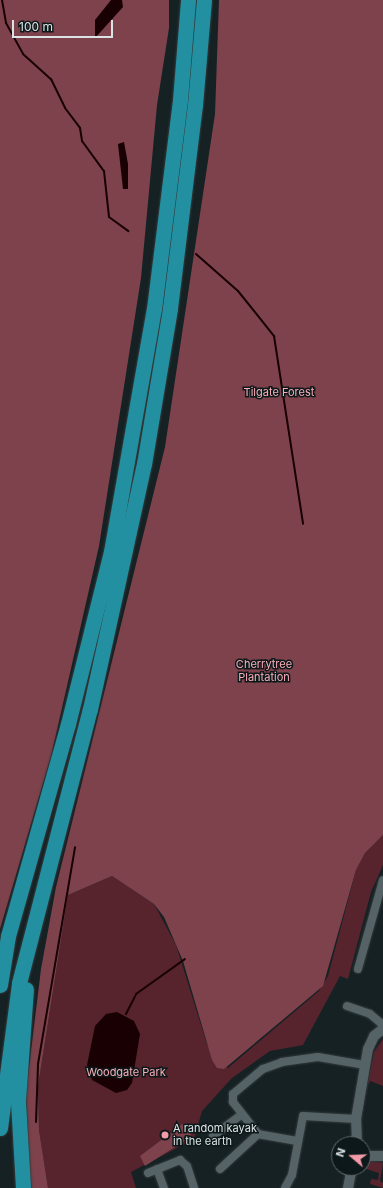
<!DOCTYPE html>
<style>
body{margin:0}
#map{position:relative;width:383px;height:1188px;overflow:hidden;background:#162124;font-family:Inter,sans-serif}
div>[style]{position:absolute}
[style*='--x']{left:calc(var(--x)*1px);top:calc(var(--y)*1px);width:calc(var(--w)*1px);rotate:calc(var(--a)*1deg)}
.green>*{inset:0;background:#57242e}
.forest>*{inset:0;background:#7d424c}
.water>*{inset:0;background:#180003}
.stream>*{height:2px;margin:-1px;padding:0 1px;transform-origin:1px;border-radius:1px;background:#180003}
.roads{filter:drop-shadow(0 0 1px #333b3c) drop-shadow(0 0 1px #333b3c)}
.minor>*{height:8px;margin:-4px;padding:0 4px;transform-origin:4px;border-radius:4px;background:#566366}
.tertiary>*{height:10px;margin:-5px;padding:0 5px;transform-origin:5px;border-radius:5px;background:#566366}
.motorway>*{height:15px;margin:-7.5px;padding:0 7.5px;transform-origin:7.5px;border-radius:7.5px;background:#2390a2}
.dots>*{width:11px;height:11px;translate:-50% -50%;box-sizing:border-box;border:2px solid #0d181a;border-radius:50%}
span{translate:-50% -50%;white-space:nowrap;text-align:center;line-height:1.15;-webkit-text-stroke:3px #0d181a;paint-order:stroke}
.park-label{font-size:11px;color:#f9aeb8}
.poi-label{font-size:11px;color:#dbe3e4}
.left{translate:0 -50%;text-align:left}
.north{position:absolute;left:331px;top:1136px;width:40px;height:40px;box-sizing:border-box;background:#0d181a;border:1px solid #5f696b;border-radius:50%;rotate:289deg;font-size:11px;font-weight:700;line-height:16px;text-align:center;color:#dbe3e4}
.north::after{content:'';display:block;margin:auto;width:14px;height:18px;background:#f39aa8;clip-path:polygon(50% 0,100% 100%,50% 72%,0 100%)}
.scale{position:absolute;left:12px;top:20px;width:101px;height:18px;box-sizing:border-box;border:2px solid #dbe3e4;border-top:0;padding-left:5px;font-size:12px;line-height:14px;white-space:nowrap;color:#dbe3e4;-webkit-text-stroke:3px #0d181a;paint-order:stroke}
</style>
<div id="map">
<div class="green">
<i style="clip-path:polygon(383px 835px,383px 865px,371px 892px,348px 979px,340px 976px,303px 1045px,270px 1051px,232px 1078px,202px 1111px,194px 1139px,131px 1172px,136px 1188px,48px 1188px,39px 1130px,38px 1086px,68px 895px,112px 876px,154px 904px,176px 945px,207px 1044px,228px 1068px,319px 991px,328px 976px,356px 870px,365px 853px)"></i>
<i style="clip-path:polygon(383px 1039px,383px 1086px,370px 1081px,367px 1087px,374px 1052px)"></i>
<i style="clip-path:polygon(370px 1161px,383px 1163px,380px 1181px,383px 1183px,383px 1188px,370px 1184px,371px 1179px,378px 1180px,379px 1173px,363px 1168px)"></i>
</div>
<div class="forest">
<i style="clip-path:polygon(0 0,169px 0,169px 28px,157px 105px,141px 278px,99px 546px,51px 756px,0 929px)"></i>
<i style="clip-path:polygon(219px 0,383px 0,383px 835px,365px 853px,356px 870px,323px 986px,224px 1069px,217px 1068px,212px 1060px,183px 961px,164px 917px,154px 904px,112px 876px,68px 895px,38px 1086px,39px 1130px,48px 1188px,30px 1188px,26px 1092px,41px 969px,56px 887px,165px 447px,215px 114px)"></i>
<i style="clip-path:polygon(184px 1123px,194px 1139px,189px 1138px,145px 1166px,140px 1156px)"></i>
</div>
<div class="water">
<i style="clip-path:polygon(111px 0,122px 0,123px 7px,95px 38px,95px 20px)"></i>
<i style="clip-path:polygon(124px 142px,128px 164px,128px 189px,123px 189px,118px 144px)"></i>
<i style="clip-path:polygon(117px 1012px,134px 1021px,140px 1034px,132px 1083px,127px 1090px,116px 1093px,92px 1080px,87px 1065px,95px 1026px,106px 1014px)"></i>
</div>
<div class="stream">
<i style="--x:2;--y:0;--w:23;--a:80"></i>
<i style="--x:6;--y:23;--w:35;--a:61"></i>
<i style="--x:23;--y:54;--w:38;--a:42"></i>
<i style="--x:51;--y:79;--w:32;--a:64"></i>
<i style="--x:65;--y:108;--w:25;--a:53"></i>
<i style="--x:80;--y:128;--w:13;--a:81"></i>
<i style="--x:82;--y:141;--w:37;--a:54"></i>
<i style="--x:104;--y:171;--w:46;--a:83.8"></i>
<i style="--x:109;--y:217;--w:24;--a:36"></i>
<i style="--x:196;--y:254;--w:56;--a:41.4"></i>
<i style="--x:238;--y:291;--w:58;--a:51.3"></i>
<i style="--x:274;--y:336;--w:190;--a:81.2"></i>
<i style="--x:126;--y:1014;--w:22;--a:-63"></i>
<i style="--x:136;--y:994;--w:60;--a:-35.5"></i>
<i style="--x:36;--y:1122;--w:58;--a:-88"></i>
<i style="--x:38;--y:1064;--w:220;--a:-80.3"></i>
</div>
<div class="roads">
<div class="minor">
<i style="--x:358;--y:969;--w:92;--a:-74.3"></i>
<i style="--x:347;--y:1006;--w:24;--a:19"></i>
<i style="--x:370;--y:1014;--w:17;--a:40"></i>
<i style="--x:213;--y:1136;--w:36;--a:-37"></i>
<i style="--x:297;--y:1141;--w:40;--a:-170"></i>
<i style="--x:258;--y:1134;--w:41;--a:-128"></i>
<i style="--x:233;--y:1102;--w:8;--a:-90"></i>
<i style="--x:233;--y:1094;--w:39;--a:-40"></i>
<i style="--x:263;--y:1069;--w:20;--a:-20"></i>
<i style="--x:282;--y:1062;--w:36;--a:-8"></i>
<i style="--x:318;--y:1057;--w:48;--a:9.7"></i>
<i style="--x:157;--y:1169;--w:20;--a:70"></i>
<i style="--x:220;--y:1169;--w:52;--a:-42.6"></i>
<i style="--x:148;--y:1173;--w:35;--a:-22"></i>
<i style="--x:180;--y:1160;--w:9;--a:41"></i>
<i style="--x:187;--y:1166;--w:23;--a:72"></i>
<i style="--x:285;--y:1188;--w:15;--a:-62"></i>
<i style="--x:292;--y:1175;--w:60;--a:-79.4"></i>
<i style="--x:303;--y:1116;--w:53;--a:3.2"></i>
</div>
<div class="tertiary">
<i style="--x:357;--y:1144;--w:25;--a:-92"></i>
<i style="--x:356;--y:1119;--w:71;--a:-80.3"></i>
<i style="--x:368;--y:1049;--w:14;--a:-65"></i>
<i style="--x:374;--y:1036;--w:11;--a:-38"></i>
<i style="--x:363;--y:1156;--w:20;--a:0"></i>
<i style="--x:348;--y:1188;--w:20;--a:-79"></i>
</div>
<div class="motorway">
<i style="--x:0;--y:985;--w:50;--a:-80.7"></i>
<i style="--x:8;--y:936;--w:220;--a:-74.2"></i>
<i style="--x:68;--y:724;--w:177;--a:-76"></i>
<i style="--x:111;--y:552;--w:247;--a:-80"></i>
<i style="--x:154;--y:309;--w:211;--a:-82.9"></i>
<i style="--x:180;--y:100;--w:100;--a:-85.4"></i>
<i style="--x:0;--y:1128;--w:146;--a:-82.5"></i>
<i style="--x:19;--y:983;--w:283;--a:-75.5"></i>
<i style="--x:90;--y:709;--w:251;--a:-77.6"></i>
<i style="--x:144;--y:464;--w:158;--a:-80.5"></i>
<i style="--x:170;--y:308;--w:205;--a:-83"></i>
<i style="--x:195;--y:105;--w:105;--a:-85.1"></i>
<i style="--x:23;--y:1188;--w:88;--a:-93.3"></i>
<i style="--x:18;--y:1100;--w:111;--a:-85.9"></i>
</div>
</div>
<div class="dots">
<i style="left:165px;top:1135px;background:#f39aa8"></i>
</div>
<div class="park-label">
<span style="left:279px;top:392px">Tilgate Forest</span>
<span style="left:264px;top:671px">Cherrytree<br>Plantation</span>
<span style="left:126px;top:1072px">Woodgate Park</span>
</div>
<div class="poi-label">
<span class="left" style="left:173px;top:1135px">A random kayak<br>in the earth</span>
</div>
<div class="north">N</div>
<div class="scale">100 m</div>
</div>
